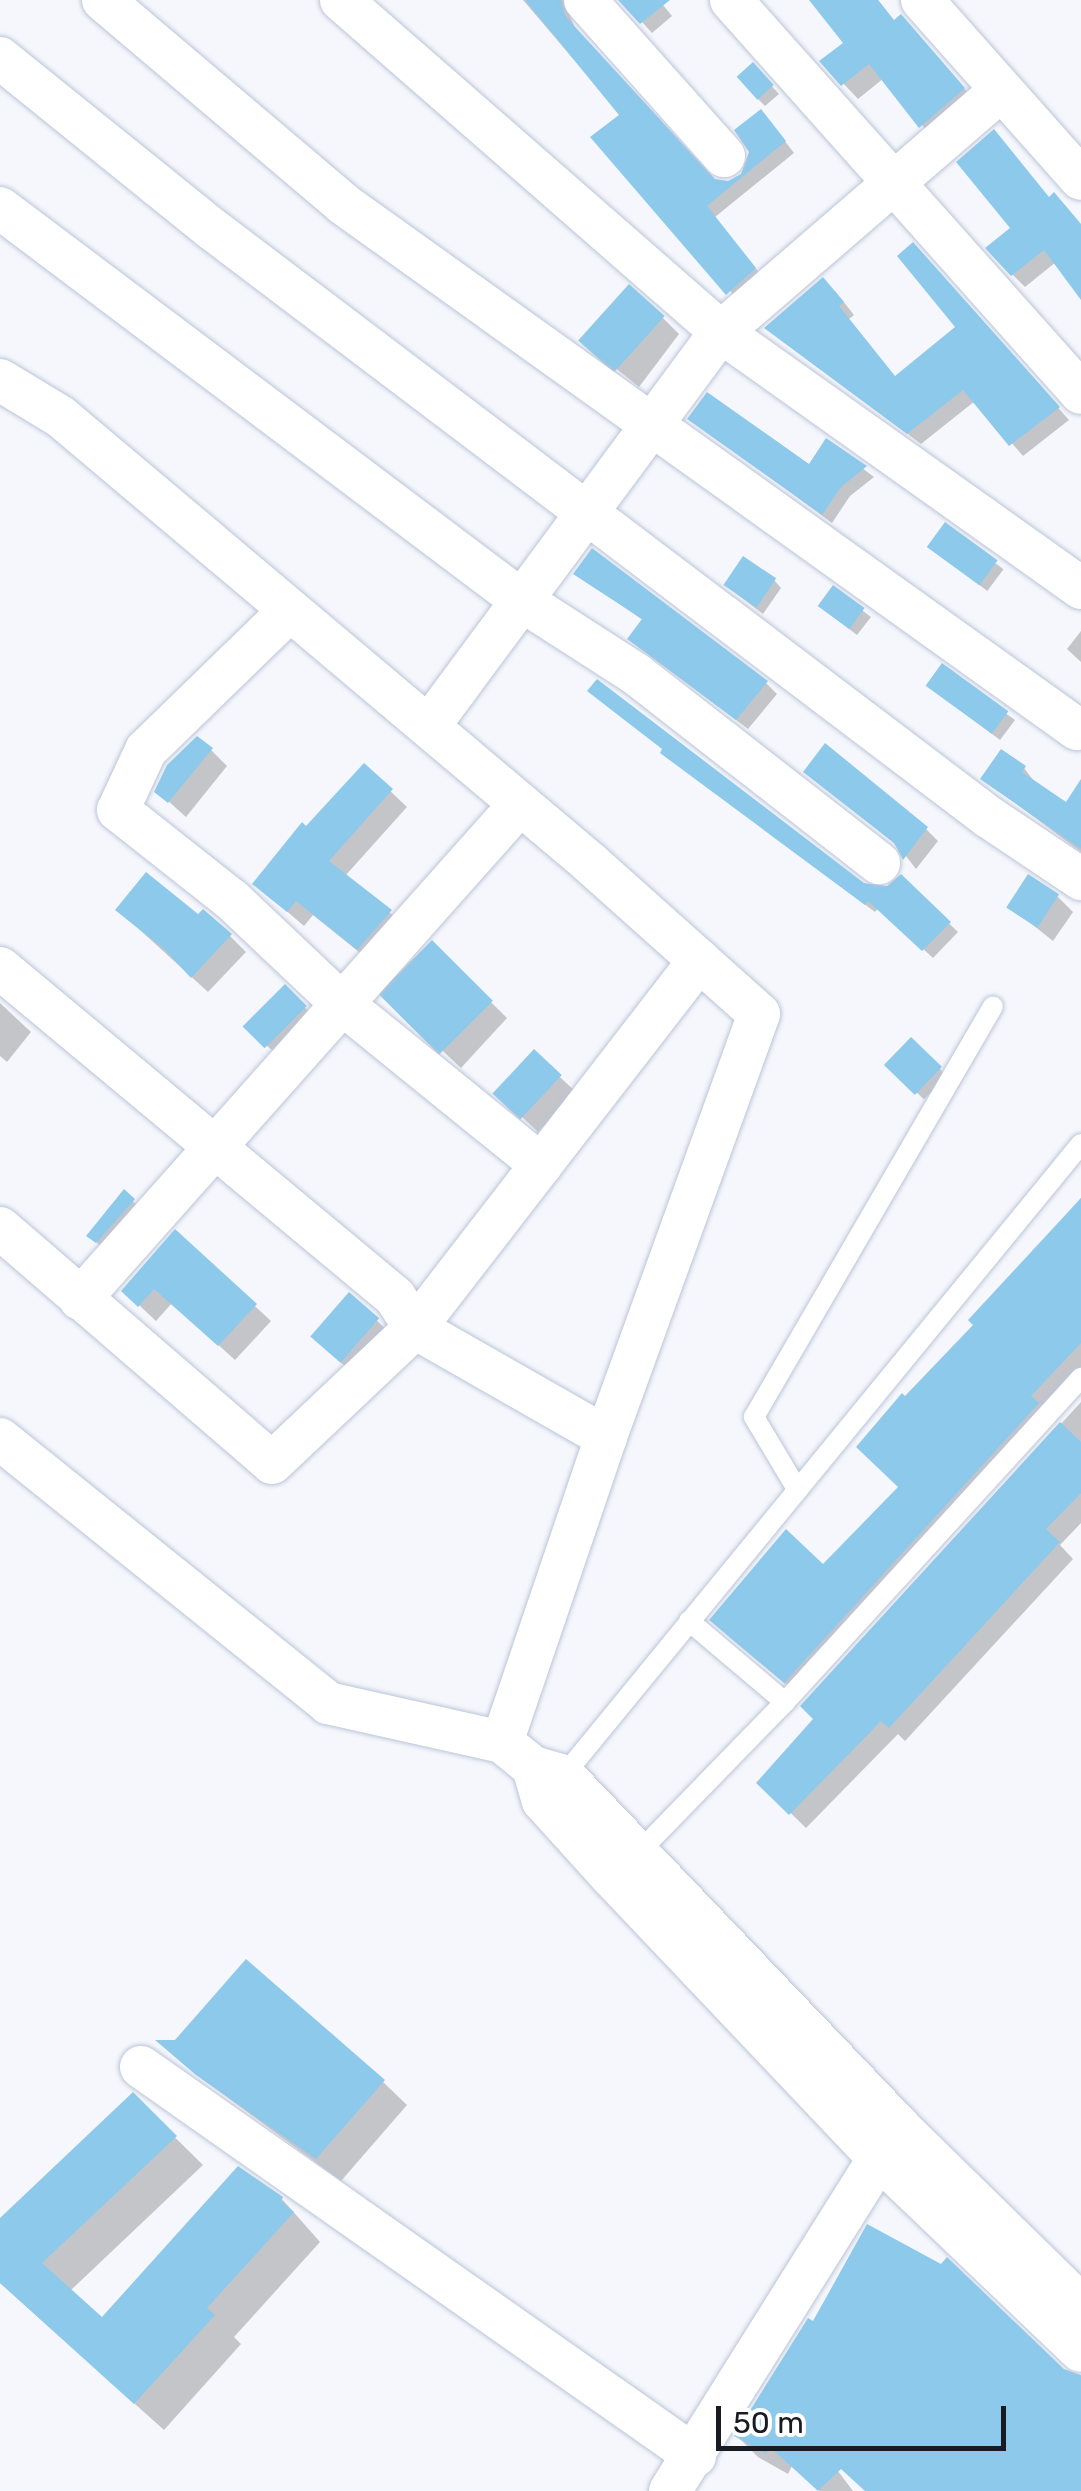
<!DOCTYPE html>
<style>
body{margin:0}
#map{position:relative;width:1081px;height:2491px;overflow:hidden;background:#f5f7fc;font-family:Rubik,sans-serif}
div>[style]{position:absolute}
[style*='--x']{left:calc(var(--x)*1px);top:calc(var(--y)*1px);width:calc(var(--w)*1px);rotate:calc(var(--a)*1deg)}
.shadow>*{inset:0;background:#0003;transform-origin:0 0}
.building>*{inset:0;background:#8cc9eb;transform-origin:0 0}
.roads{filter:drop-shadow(0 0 2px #bbc4d8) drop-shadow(0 0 2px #bbc4d8)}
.lane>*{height:20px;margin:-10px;padding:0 10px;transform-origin:10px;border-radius:10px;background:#fff}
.street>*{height:42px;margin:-21px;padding:0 21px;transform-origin:21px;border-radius:21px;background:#fff}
span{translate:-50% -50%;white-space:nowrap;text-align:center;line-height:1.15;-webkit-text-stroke:8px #fff;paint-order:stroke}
.scale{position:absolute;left:716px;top:2406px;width:290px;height:45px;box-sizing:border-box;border:5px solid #181b22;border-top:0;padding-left:12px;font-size:30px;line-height:35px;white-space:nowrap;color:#181b22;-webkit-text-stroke:8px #fff;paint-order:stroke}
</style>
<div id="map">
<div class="shadow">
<i style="clip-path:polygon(523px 0,575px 0,570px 16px,576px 30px,715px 182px,729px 183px,743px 176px,771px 123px,794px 153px,715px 217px,765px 280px,738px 303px,622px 116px)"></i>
<i style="clip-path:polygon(622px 0,659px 0,672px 16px,652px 33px)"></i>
<i style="clip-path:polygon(823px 0,878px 0,895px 22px,915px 32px,978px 104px,935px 141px,884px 78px,858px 99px,823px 62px,847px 43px)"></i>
<i style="clip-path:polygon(753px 66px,779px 94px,765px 106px,757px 98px)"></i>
<i style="clip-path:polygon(1050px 199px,1081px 225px,1081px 296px,1056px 262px,1025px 287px,1013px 275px,1014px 228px)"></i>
<i style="clip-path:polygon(924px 257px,1069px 420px,1023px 456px,975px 401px,921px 444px,767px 328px,835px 291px,854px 315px,849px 319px,896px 378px,959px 327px)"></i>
<i style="clip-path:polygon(663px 318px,679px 334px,639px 387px,588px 346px)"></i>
<i style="clip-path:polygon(691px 419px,809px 467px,827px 441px,874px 477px,850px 496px,832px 523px)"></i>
<i style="left:946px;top:526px;width:72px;height:27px;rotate:37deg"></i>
<i style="clip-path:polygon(576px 573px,766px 683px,777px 694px,748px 729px,642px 649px,644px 621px)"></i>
<i style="clip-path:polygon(774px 580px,781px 588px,763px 614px,734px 592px)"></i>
<i style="clip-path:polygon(834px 589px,871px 617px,857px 635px,828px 613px)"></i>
<i style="clip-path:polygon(1081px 631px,1081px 662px,1067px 649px)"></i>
<i style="clip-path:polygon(943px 667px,1015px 720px,1000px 740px,937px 693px)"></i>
<i style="clip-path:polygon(211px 750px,227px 766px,186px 817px,157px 791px)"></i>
<i style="clip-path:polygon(672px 761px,863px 885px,888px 889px,901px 877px,958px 932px,933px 958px,878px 908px,875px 912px)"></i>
<i style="clip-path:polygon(364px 766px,407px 807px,345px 876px,407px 927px,374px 964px,313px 915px,304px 926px,255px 884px)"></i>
<i style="clip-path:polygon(1024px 768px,1037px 785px,1081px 815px,1081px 852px,983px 779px)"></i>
<i style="clip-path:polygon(806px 772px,926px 829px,938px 841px,916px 869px,899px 847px)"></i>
<i style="clip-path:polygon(1057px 896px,1073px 912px,1053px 941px,1009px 906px)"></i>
<i style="clip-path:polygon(118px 910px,198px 918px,230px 936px,246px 952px,208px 992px)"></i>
<i style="clip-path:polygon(432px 944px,507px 1018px,461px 1068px,401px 1012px)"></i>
<i style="clip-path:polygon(285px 988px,321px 1023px,287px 1062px,267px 1046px)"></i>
<i style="clip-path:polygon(0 1003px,31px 1032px,7px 1062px,0 1056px)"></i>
<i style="left:911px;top:1041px;width:50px;height:33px;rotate:44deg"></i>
<i style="left:534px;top:1053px;width:57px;height:55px;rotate:43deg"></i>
<i style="clip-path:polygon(124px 1193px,150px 1217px,105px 1251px,90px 1235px)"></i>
<i style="clip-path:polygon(1081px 1198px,1081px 1389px,800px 1696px,727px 1635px,823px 1568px,901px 1488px,905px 1399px,976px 1325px)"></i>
<i style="clip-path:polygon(176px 1233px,271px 1321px,235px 1360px,172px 1303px,156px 1321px,124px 1291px)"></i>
<i style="clip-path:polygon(350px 1295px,393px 1336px,356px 1376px,328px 1351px)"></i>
<i style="clip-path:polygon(1081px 1402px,1081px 1523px,1060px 1545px,1073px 1559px,905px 1741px,898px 1734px,806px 1828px,759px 1782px,817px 1720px,803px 1706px)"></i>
<i style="clip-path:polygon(170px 2050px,383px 2082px,407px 2105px,341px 2181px,194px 2073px)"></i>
<i style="clip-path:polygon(133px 2096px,203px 2165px,70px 2291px,102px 2320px,282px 2199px,320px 2242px,234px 2337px,241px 2344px,164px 2430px,0 2283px,0 2224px)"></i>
<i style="clip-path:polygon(789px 2406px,853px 2491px,820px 2491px,792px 2466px,788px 2474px,758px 2457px,737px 2436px)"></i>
</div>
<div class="building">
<i style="clip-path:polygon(525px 0,561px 0,566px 17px,715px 179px,728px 181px,741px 174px,749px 152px,734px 130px,761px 109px,786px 141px,707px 206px,756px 268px,726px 295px,590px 137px,619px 115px)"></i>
<i style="clip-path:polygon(618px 0,670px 0,640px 24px)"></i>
<i style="clip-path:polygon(809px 0,878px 0,894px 20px,901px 14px,965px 88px,919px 128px,869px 64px,841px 86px,819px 61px,843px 43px)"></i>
<i style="left:753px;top:62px;width:31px;height:22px;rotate:48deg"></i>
<i style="clip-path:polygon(994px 129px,1049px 197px,1054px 192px,1081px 224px,1081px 300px,1044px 250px,1011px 276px,985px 248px,1010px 228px,956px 162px)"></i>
<i style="clip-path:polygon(913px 242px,1060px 407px,1009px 446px,963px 390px,907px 434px,764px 328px,823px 277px,844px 302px,839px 306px,895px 376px,955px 327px,897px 256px)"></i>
<i style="left:629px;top:284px;width:48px;height:76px;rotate:42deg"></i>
<i style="clip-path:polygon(707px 392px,809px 464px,826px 438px,867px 466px,841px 487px,822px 515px,687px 419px)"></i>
<i style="left:945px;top:522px;width:65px;height:31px;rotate:36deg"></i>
<i style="clip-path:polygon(592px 548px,768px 681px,736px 720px,627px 639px,642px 619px,573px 574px)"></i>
<i style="left:743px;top:556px;width:40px;height:35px;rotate:34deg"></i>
<i style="left:833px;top:585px;width:39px;height:26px;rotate:36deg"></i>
<i style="left:942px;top:663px;width:82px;height:28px;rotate:36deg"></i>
<i style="clip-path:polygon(597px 679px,864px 883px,887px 886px,901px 874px,951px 922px,922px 951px,868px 901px,865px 905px,660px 753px,662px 749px,587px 691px)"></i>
<i style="clip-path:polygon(197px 736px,213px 748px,168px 803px,154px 792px,167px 765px)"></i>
<i style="clip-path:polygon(825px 743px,928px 827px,903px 860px,894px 843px,803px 772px)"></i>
<i style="clip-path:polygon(1001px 749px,1026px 766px,1022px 772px,1066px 802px,1081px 779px,1081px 849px,980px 779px)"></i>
<i style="clip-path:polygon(364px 763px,393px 789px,329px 861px,392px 910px,357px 950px,296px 901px,287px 912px,252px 884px,302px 822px,306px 826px)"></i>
<i style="clip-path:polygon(146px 872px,198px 914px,203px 909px,232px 934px,191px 978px,165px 950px,115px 910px)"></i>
<i style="left:1028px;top:874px;width:37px;height:40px;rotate:33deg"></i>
<i style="left:432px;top:940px;width:86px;height:76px;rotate:45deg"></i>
<i style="left:285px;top:984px;width:31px;height:60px;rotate:45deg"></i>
<i style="left:911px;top:1037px;width:43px;height:39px;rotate:44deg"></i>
<i style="left:534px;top:1049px;width:38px;height:61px;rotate:43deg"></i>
<i style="clip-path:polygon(124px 1189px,135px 1199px,96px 1243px,86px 1236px)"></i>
<i style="clip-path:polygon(1081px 1198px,1081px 1343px,1031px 1396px,1039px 1403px,784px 1683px,709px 1620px,786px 1529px,823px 1564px,898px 1487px,856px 1447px,902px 1393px,905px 1396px,973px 1325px,968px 1320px)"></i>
<i style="clip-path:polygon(175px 1229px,257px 1304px,218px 1346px,154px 1289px,138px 1307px,121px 1291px)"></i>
<i style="left:349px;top:1292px;width:40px;height:59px;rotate:41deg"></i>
<i style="clip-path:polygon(1060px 1422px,1081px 1442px,1081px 1493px,1046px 1529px,1060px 1542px,889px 1728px,881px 1721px,789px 1815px,756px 1783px,813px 1719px,800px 1706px)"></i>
<i style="clip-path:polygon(246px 1959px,385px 2080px,316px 2159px,196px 2075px,155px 2040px,175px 2040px)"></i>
<i style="clip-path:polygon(133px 2092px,177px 2136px,42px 2263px,102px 2317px,238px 2166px,283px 2197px,281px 2201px,294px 2212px,207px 2308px,215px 2315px,134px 2404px,0 2283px,0 2218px)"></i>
<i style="clip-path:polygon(867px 2224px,941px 2264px,947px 2257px,1064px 2369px,1081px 2375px,1081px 2491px,865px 2491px,841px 2469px,818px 2491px,770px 2447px,766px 2454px,734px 2436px,808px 2318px,813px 2321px)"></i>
</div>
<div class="roads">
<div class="lane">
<i style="--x:797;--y:1489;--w:84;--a:-120.8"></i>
<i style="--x:754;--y:1417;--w:475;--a:-59.8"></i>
<i style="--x:689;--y:1621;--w:126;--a:40.2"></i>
<i style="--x:560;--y:1780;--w:822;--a:-50.68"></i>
<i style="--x:639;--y:1852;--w:209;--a:-45.8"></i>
<i style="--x:785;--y:1702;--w:439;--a:-47.6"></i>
</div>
<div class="street">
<i style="--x:103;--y:0;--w:314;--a:40.3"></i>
<i style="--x:342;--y:203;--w:904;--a:35.59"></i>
<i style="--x:341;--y:0;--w:505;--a:41.14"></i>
<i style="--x:721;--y:332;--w:442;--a:35.4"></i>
<i style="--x:585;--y:0;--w:209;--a:48.3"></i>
<i style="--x:731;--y:0;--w:526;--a:48.31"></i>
<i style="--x:922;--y:0;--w:239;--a:48.4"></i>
<i style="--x:0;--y:58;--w:272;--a:38.9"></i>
<i style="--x:212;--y:229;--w:976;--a:37.13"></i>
<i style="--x:990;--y:818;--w:110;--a:33.8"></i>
<i style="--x:0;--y:208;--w:652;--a:36.96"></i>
<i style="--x:521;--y:600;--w:137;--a:32.8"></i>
<i style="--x:636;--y:674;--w:308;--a:37.9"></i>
<i style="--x:0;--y:380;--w:71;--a:31.2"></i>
<i style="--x:61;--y:417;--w:691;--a:40.12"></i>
<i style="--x:589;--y:862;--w:228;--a:41.8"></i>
<i style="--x:759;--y:1014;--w:450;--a:109.9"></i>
<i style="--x:606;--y:1437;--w:322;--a:108.8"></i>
<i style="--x:502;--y:1742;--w:40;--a:39"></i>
<i style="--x:533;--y:1767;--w:32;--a:16"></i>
<i style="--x:564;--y:1776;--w:484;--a:46.3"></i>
<i style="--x:898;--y:2126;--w:256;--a:44.4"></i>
<i style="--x:288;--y:612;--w:198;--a:135.8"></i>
<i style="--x:146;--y:750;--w:66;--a:115"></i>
<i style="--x:118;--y:810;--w:145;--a:38.3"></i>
<i style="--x:232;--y:900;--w:149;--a:43.4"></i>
<i style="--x:340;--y:1002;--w:259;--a:39"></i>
<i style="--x:429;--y:726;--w:490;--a:-53.5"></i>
<i style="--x:721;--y:332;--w:370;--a:-40.8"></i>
<i style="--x:0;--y:968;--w:514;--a:39.79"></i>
<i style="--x:395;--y:1297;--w:37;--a:57"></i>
<i style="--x:415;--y:1328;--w:220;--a:29.7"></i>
<i style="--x:0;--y:1228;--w:359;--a:40.8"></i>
<i style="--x:272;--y:1463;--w:197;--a:-43.4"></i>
<i style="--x:415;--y:1328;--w:465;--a:-52.3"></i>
<i style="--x:80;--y:1299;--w:662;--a:-48.37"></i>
<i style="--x:0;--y:1439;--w:421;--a:38.8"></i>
<i style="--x:328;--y:1703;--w:178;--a:12.6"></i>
<i style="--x:533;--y:1767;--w:35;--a:74"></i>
<i style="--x:543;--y:1801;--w:103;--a:47.8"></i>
<i style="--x:612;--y:1877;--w:388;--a:46.5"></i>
<i style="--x:879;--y:2158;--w:279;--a:43.7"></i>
<i style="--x:141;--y:2067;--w:677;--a:35.08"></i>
<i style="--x:670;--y:2491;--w:420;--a:-57.9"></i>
</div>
</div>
<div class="scale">50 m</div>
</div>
